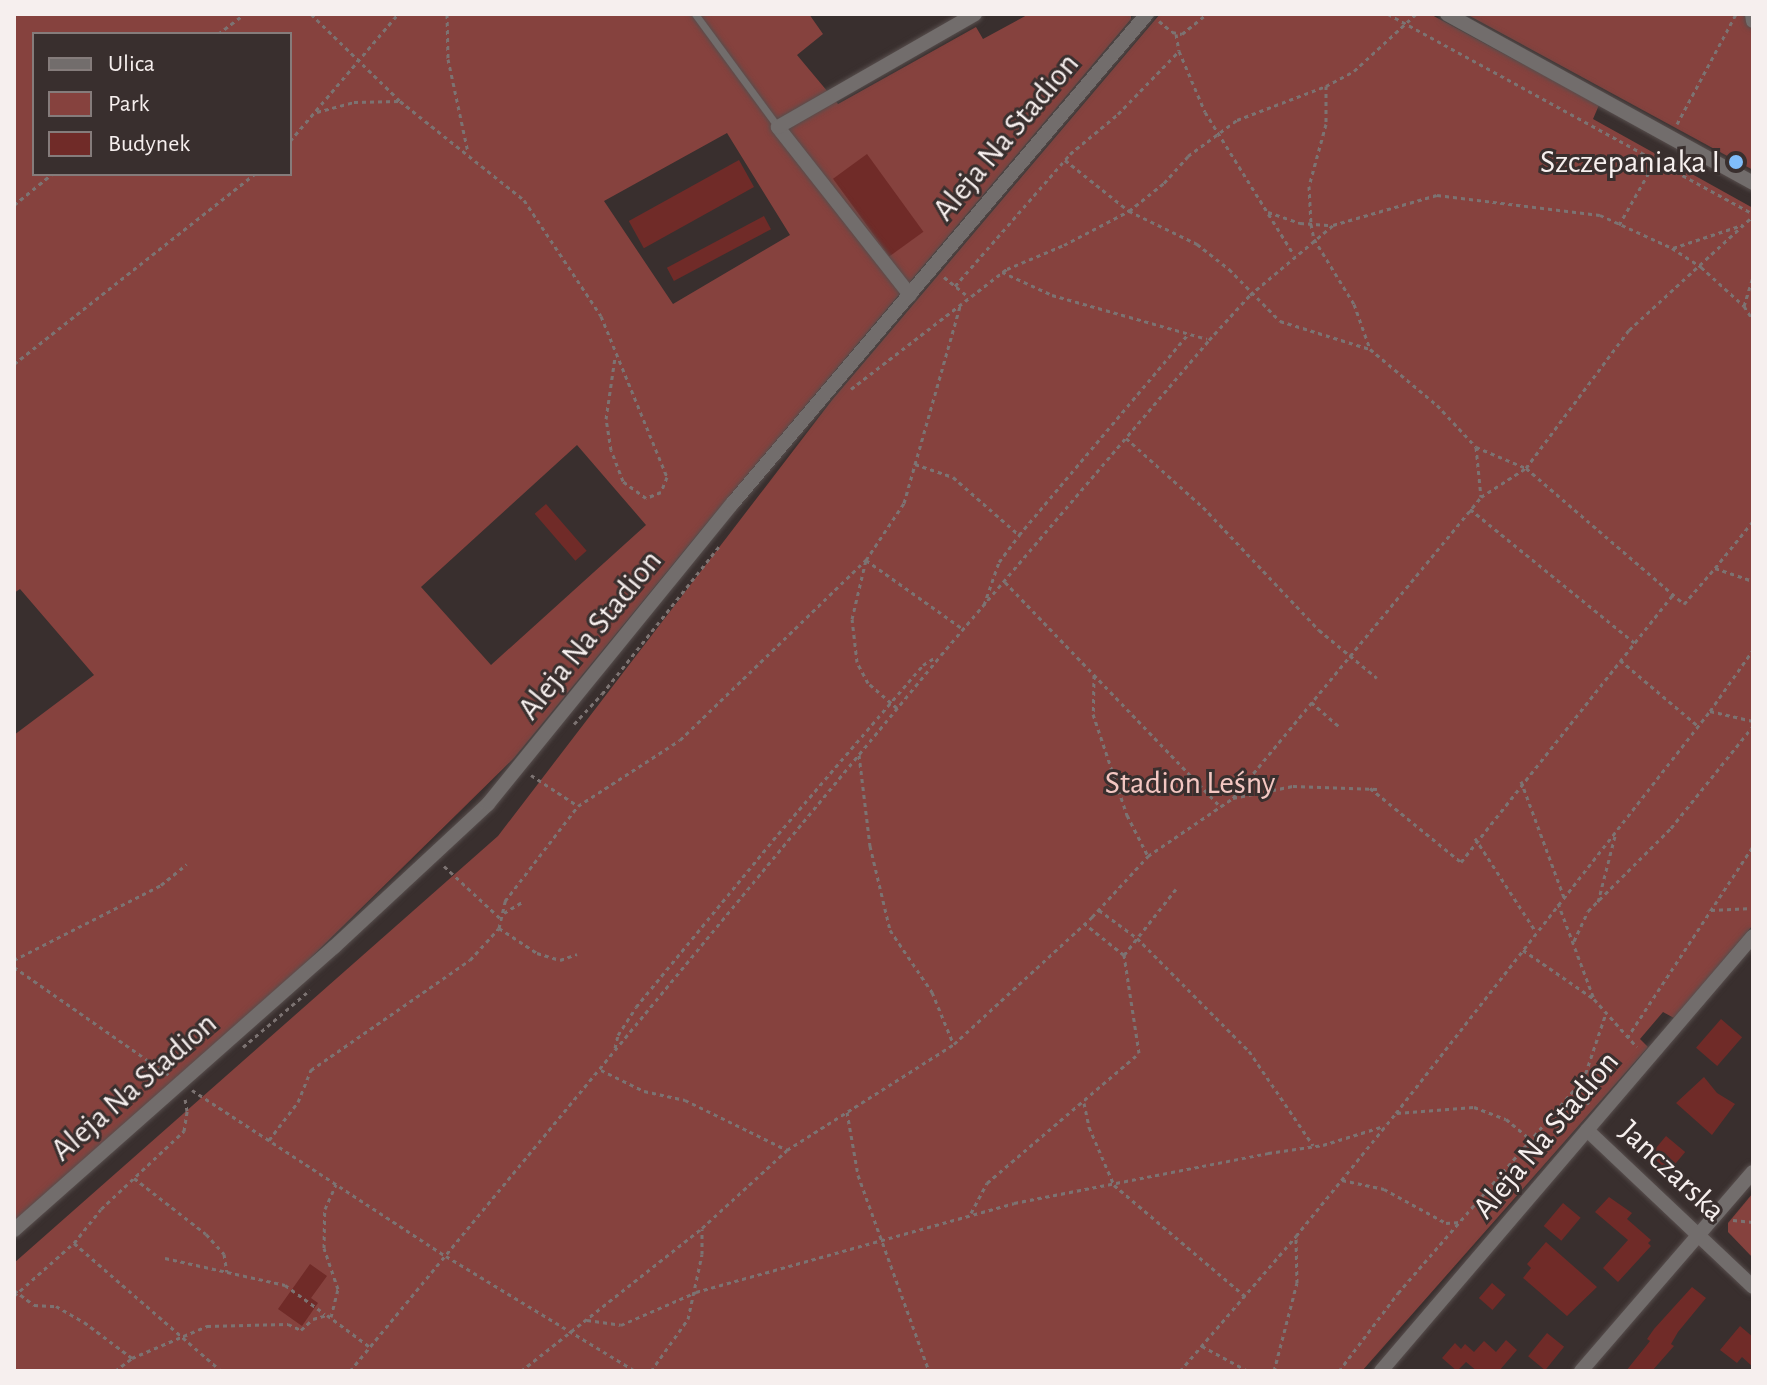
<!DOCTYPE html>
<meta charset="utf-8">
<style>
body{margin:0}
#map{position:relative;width:1767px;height:1385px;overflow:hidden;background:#392f2e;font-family:"Alegreya Sans",sans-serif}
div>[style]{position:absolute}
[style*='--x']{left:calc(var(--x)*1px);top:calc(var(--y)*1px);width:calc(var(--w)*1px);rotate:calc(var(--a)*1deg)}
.green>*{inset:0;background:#86423e}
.building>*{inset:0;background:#702b28;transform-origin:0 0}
.path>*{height:3px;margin-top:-1.5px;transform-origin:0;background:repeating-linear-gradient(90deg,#7c7372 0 4px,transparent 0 8px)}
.roads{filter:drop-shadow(0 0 2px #574e4d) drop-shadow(0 0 2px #574e4d)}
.lane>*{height:7px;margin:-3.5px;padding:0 3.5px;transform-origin:3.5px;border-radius:3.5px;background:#726d6c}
.street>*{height:14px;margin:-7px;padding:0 7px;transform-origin:7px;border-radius:7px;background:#726d6c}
.dots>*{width:22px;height:22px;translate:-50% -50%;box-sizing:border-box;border:4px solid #392f2e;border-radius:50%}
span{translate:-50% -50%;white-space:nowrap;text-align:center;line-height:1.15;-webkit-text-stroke:6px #392f2e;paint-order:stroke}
.street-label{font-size:32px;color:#f6efee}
.poi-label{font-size:32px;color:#f6efee}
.right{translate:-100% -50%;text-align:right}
.park-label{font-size:32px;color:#f3c7c2}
.frame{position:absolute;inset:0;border:16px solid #f6efee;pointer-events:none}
.legend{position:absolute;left:32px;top:32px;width:260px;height:144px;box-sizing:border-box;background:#392f2e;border:2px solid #857c7b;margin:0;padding:10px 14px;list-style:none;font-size:24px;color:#f6efee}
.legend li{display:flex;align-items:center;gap:16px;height:40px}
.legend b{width:40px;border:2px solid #857c7b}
</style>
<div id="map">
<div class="green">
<i style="clip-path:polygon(evenodd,14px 14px,809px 14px,823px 34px,797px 55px,838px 104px,976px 27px,983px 39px,1029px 14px,1131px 14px,1131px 19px,711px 518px,514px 758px,284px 984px,14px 1227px,14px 735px,94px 675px,20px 589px,14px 593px,14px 14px,34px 34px,290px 34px,290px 174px,34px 174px,34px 34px,14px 14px,727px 133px,790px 235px,673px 304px,604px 201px,727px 133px,14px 14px,577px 445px,646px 525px,491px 665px,421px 587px,577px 445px)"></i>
<i style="clip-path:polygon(1160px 14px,1430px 14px,1599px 105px,1593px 119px,1753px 208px,1753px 925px,1674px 1018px,1663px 1012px,1640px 1039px,1648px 1047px,1362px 1371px,14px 1371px,14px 1263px,498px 836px,832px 400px)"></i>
<i style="clip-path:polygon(1466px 14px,1753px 14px,1753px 170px)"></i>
<i style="clip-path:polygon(1753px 1193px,1753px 1258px,1728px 1232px,1728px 1223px)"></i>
</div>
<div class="building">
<i style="left:867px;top:154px;width:96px;height:42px;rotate:54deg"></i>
<i style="left:739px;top:160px;width:31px;height:126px;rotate:61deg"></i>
<i style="left:764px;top:216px;width:15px;height:110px;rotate:62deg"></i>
<i style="left:546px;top:504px;width:62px;height:15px;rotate:49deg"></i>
<i style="left:1721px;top:1019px;width:28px;height:38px;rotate:41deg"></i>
<i style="clip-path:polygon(1704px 1077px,1717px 1093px,1735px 1104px,1712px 1135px,1676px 1103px)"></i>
<i style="left:1666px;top:1136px;width:25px;height:25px;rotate:40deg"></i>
<i style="clip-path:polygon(1609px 1197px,1632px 1213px,1627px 1219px,1651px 1240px,1648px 1243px,1651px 1246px,1618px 1282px,1603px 1268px,1628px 1240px,1595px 1212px)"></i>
<i style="left:1563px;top:1203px;width:23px;height:30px;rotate:40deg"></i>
<i style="clip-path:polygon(1546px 1242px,1597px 1287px,1567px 1316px,1523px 1278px,1531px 1268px,1527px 1264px)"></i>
<i style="clip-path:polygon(310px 1264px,327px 1276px,311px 1298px,318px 1303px,302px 1326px,278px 1309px)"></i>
<i style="left:1492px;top:1283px;width:18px;height:20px;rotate:41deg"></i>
<i style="clip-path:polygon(1692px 1287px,1706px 1298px,1678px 1332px,1671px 1344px,1674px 1346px,1652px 1371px,1626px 1371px,1650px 1341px,1647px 1339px,1654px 1329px)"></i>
<i style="clip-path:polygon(1740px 1326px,1753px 1337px,1753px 1367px,1742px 1357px,1737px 1363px,1720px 1350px)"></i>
<i style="left:1547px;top:1333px;width:22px;height:30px;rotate:39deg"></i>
<i style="clip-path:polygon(1506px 1340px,1517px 1350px,1499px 1371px,1477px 1371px,1466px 1362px,1457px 1371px,1442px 1358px,1455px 1343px,1461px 1349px,1465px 1344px,1474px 1352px,1484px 1341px,1496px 1352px)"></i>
</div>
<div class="path">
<i style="--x:311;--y:14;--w:124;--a:44.3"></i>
<i style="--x:400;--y:101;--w:159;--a:38.6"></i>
<i style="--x:524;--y:200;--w:139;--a:56.4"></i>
<i style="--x:601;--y:316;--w:174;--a:67.7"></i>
<i style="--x:667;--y:477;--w:16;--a:112"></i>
<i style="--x:661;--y:492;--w:16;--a:158"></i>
<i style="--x:646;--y:498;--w:29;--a:-144"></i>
<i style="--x:623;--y:481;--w:33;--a:-111"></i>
<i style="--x:611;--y:450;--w:31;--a:-99"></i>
<i style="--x:606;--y:419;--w:63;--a:-81.7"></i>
<i style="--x:447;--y:14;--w:45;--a:88.7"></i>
<i style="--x:448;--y:59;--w:95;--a:77.9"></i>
<i style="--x:1388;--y:14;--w:416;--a:28.7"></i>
<i style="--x:1159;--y:21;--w:17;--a:40"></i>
<i style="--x:1172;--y:32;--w:10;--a:11"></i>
<i style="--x:1182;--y:34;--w:32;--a:-39"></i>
<i style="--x:218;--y:34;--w:34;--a:-37"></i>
<i style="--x:1176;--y:34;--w:17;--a:80"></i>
<i style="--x:1179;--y:51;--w:66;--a:66.9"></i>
<i style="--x:1205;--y:112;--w:168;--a:58.1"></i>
<i style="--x:1326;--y:86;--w:38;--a:90"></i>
<i style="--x:1326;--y:124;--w:64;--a:105.3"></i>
<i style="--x:1309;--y:186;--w:38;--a:87"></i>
<i style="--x:1311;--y:224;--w:15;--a:79"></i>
<i style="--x:1314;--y:239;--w:76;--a:58.4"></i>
<i style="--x:1354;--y:304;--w:48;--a:70.4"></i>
<i style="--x:317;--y:112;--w:38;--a:-15"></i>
<i style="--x:354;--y:102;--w:46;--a:-1.2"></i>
<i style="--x:1677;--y:124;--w:125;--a:-61.8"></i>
<i style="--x:290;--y:141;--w:167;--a:-49.6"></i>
<i style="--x:1065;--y:160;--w:82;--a:38.6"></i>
<i style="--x:1129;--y:211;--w:76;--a:25.9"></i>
<i style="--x:1197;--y:244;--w:41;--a:38"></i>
<i style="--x:1229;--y:269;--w:73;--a:45.6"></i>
<i style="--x:1280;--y:321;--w:94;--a:17.3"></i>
<i style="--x:1370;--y:349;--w:87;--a:39.9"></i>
<i style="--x:1437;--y:405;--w:57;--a:47.1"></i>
<i style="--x:1476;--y:447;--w:54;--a:22.8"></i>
<i style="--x:1526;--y:468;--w:208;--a:40.7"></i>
<i style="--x:1684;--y:604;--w:48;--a:-49.3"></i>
<i style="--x:1715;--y:568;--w:40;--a:18.9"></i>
<i style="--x:14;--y:205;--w:49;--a:-39.2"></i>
<i style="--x:1268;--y:212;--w:34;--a:19"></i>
<i style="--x:1300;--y:223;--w:31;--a:4"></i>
<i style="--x:1619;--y:225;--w:73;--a:-60.3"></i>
<i style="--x:1673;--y:248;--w:73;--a:-18.4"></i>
<i style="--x:1002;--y:272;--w:55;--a:24.7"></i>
<i style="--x:1052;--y:295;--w:161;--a:15.8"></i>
<i style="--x:944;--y:277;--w:32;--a:39"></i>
<i style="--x:955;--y:286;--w:175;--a:-48.9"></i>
<i style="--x:1070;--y:154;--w:62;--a:-39.8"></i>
<i style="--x:1118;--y:114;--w:88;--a:-45.9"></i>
<i style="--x:1744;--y:306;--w:31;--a:-73"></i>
<i style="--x:14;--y:364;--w:307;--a:-38.3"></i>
<i style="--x:851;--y:389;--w:197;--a:-37.6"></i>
<i style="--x:1007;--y:269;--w:62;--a:-22.8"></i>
<i style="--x:1064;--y:245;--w:73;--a:-27.6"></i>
<i style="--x:1129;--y:211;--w:45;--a:-38.7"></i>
<i style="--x:1164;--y:183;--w:36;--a:-48"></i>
<i style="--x:1188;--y:156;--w:61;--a:-36.3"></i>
<i style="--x:1237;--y:120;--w:95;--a:-20.9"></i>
<i style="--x:1326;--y:86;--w:32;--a:-28"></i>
<i style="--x:1354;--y:71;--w:84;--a:-42.6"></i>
<i style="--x:1126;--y:438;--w:103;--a:41.9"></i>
<i style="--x:1203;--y:507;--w:169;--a:46.7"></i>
<i style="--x:1319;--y:630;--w:75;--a:39.6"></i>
<i style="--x:1476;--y:447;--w:50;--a:84.3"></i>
<i style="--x:915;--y:464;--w:40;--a:18.9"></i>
<i style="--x:953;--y:477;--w:88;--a:41.3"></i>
<i style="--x:1470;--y:509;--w:213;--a:39.1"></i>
<i style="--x:1715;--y:568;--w:60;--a:-51"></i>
<i style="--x:1005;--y:582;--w:312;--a:46.2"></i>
<i style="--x:984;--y:605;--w:46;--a:-70.8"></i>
<i style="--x:999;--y:562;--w:34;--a:-53"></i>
<i style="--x:1019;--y:535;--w:264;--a:-49.9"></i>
<i style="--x:1620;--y:660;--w:102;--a:40.2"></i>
<i style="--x:1094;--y:675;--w:39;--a:91"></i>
<i style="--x:1093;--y:714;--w:107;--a:71.4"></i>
<i style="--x:1127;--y:815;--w:46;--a:62.9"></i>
<i style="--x:1311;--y:702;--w:37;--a:41"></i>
<i style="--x:897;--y:708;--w:38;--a:-139"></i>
<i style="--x:868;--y:683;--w:24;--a:-118"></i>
<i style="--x:857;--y:662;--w:43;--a:-96.6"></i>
<i style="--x:852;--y:619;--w:61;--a:-76.7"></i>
<i style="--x:866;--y:560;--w:119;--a:35.4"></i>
<i style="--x:1710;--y:711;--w:44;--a:13.1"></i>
<i style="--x:574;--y:724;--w:41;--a:-47"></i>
<i style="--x:602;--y:694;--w:191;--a:-51.6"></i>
<i style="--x:859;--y:755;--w:92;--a:83.1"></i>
<i style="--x:870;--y:846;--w:86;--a:76.6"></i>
<i style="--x:890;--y:930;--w:75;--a:55.9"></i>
<i style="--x:932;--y:992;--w:55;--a:67.6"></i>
<i style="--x:531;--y:775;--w:56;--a:33.4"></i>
<i style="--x:1521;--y:781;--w:124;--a:69.7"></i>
<i style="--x:1370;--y:788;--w:117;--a:39.1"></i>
<i style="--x:1461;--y:862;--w:341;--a:-51.6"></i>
<i style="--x:1233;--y:798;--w:61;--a:-11.3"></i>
<i style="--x:1293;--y:786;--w:84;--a:2"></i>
<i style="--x:1475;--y:838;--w:112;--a:57"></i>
<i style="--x:444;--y:866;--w:78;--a:42.9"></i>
<i style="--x:1598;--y:902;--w:72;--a:-75.6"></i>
<i style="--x:1558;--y:903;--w:103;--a:69.4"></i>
<i style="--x:1099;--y:910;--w:47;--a:36.4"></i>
<i style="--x:1137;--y:938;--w:159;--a:45.3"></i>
<i style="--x:1249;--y:1051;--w:114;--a:55.8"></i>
<i style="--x:1711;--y:910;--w:42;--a:-2.7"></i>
<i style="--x:504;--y:913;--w:23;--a:-31"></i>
<i style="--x:499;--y:928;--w:45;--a:33.3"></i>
<i style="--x:537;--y:953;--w:24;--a:17"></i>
<i style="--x:560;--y:960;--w:18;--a:-19"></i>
<i style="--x:1574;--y:941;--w:33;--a:-65"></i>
<i style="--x:1588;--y:911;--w:117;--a:-45"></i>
<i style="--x:1671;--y:828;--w:131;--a:-51.2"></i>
<i style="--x:1523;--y:950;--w:86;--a:34.6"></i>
<i style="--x:1594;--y:999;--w:64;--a:48.1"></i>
<i style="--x:1124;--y:955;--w:84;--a:-51.8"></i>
<i style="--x:14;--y:960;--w:165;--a:-27"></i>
<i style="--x:161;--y:885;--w:33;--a:-39"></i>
<i style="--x:14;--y:967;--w:189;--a:34.9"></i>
<i style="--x:1627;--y:1038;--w:230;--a:-56.7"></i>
<i style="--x:243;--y:1047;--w:88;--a:-40.4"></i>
<i style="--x:615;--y:1048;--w:13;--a:-77"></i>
<i style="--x:618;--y:1035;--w:33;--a:-57"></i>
<i style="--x:636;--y:1007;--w:216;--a:-50.6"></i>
<i style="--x:773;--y:840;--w:230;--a:-49.4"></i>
<i style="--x:923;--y:665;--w:15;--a:-32"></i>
<i style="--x:601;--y:1070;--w:48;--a:26"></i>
<i style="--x:644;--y:1091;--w:42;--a:12.4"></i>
<i style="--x:685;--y:1100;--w:114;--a:26.1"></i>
<i style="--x:192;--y:1090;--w:303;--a:33.2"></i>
<i style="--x:446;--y:1256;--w:221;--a:31.3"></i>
<i style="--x:1084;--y:1103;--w:25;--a:78"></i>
<i style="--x:1089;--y:1127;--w:63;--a:66.7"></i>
<i style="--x:1114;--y:1185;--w:172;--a:40.3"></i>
<i style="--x:1589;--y:1104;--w:21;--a:-133"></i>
<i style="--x:1575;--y:1089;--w:11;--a:-45"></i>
<i style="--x:1583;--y:1081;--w:72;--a:-71.3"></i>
<i style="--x:847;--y:1112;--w:64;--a:80.1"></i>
<i style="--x:858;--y:1175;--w:208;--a:70.1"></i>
<i style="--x:1397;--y:1113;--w:77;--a:-4.5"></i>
<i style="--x:1474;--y:1107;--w:34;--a:21"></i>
<i style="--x:1506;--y:1119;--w:53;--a:39.7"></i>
<i style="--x:269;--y:1140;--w:48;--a:-52.7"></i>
<i style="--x:298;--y:1102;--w:35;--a:-68"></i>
<i style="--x:311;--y:1070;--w:193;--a:-34.7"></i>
<i style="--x:470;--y:960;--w:43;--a:-47.8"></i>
<i style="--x:499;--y:928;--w:28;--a:-77"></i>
<i style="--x:505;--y:901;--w:120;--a:-52.5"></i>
<i style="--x:578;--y:806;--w:121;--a:-32.9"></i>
<i style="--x:680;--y:740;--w:259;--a:-44.1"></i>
<i style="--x:866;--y:560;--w:69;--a:-56.3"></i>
<i style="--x:904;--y:503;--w:208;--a:-74.1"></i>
<i style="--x:134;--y:1178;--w:91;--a:37.9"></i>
<i style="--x:206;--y:1234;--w:27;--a:48"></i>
<i style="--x:224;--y:1254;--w:18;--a:81"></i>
<i style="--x:1342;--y:1180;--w:43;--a:12.1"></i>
<i style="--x:1384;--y:1189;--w:71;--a:28.7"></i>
<i style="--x:1446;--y:1223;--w:14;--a:-4"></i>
<i style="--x:971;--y:1213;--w:34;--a:-62"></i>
<i style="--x:987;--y:1183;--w:200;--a:-40.5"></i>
<i style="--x:1139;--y:1053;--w:99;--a:-98.7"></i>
<i style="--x:1124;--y:955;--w:50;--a:-141.5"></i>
<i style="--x:1733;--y:1220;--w:20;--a:6"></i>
<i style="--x:74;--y:1243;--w:195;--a:41"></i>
<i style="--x:165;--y:1258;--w:123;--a:12.7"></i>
<i style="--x:285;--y:1285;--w:49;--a:35.9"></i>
<i style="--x:14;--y:1290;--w:25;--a:37"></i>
<i style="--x:34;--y:1305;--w:22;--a:3"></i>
<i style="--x:56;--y:1306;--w:32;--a:30"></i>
<i style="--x:84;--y:1322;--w:60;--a:36.9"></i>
<i style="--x:14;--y:1296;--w:80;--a:-41.5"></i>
<i style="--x:74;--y:1243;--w:43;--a:-51.5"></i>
<i style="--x:101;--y:1209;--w:114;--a:-43.2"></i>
<i style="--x:184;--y:1131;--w:20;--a:-81"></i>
<i style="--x:187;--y:1111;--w:12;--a:-99"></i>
<i style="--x:331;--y:1317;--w:29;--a:-76"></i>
<i style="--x:338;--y:1289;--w:43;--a:-108.9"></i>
<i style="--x:324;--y:1248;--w:39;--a:-89"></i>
<i style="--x:325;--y:1209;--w:27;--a:-66"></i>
<i style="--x:587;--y:1320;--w:34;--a:8"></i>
<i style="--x:621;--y:1325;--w:82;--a:-23.7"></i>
<i style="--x:696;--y:1292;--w:330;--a:-15.6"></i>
<i style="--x:1014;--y:1203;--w:259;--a:-11.1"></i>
<i style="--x:1268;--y:1153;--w:56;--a:-8.3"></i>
<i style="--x:1323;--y:1145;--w:64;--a:-17.3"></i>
<i style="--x:1202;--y:1346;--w:52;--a:28.5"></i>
<i style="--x:115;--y:1371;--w:21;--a:-37"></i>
<i style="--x:132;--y:1358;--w:82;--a:-23.1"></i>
<i style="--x:207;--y:1326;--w:81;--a:-1.4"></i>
<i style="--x:288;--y:1324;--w:14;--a:25"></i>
<i style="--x:301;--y:1330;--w:16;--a:-43"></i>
<i style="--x:313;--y:1319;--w:15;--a:-16"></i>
<i style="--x:327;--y:1315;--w:54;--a:36.7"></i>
<i style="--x:350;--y:1371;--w:928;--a:-50.46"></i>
<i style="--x:941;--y:655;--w:414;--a:-49.6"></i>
<i style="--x:1209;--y:340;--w:61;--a:-47.7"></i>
<i style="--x:1250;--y:295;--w:109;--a:-40.1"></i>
<i style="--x:1333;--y:225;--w:108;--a:-16.1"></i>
<i style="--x:1437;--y:195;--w:164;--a:7"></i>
<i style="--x:1600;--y:215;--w:79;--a:24.6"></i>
<i style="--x:1672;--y:248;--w:35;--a:33"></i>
<i style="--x:1701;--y:267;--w:58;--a:42.2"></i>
<i style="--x:1744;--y:306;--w:17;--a:57"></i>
<i style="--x:521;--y:1371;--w:231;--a:-38.3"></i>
<i style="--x:702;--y:1228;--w:115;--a:-42.5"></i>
<i style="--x:787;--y:1150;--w:198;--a:-32.4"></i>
<i style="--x:954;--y:1044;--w:188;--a:-42.6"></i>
<i style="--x:1092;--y:917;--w:83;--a:-47.4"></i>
<i style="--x:1148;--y:856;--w:103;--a:-34.3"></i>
<i style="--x:1233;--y:798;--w:390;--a:-50.5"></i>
<i style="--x:1481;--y:497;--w:54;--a:-32.8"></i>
<i style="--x:1526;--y:468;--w:172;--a:-53.3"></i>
<i style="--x:1629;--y:330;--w:168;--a:-42.6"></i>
<i style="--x:651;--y:1371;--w:64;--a:-54.6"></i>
<i style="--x:688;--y:1319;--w:66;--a:-77.8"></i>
<i style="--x:702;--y:1254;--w:25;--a:-90"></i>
<i style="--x:1180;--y:1371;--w:178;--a:-49.3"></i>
<i style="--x:1296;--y:1236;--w:159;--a:-50.9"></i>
<i style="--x:1396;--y:1113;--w:510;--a:-52.01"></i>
<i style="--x:1710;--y:711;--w:75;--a:-54.8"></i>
<i style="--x:1274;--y:1371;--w:91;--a:-75.4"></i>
<i style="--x:1297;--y:1283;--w:45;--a:-91.3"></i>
<i style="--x:1339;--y:1371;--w:98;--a:-52.9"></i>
<i style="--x:1398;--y:1293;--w:270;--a:-49.1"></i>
</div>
<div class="roads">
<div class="lane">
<i style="--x:695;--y:14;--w:140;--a:53.7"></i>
</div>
<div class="street">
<i style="--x:1447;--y:14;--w:350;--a:28.9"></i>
<i style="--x:1752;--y:14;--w:7;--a:82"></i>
<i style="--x:910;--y:295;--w:214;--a:-128.2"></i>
<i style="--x:778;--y:127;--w:227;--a:-29.8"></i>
<i style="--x:1587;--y:1130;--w:228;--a:43.4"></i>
<i style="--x:14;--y:1230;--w:427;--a:-41.5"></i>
<i style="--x:334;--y:947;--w:210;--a:-42.9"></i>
<i style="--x:488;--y:804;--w:387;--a:-50.9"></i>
<i style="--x:732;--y:504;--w:642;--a:-49.74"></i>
<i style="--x:1381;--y:1371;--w:572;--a:-49.46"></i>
<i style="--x:1581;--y:1371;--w:263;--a:-49.2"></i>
</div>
</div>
<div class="dots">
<i style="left:1736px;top:162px;background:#80bdfa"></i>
</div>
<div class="street-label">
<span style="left:1006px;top:137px;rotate:-50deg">Aleja Na Stadion</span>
<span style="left:590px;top:635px;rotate:-51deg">Aleja Na Stadion</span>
<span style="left:134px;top:1087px;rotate:-41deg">Aleja Na Stadion</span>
<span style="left:1546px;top:1135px;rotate:-50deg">Aleja Na Stadion</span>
<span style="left:1672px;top:1171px;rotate:43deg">Janczarska</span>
</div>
<div class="poi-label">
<span class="right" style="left:1720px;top:162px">Szczepaniaka I</span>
</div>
<div class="park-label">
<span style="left:1190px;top:783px">Stadion Leśny</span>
</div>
<div class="frame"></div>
<ul class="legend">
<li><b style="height:10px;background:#726d6c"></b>Ulica</li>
<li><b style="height:22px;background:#86423e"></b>Park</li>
<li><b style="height:22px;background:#702b28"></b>Budynek</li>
</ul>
</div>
